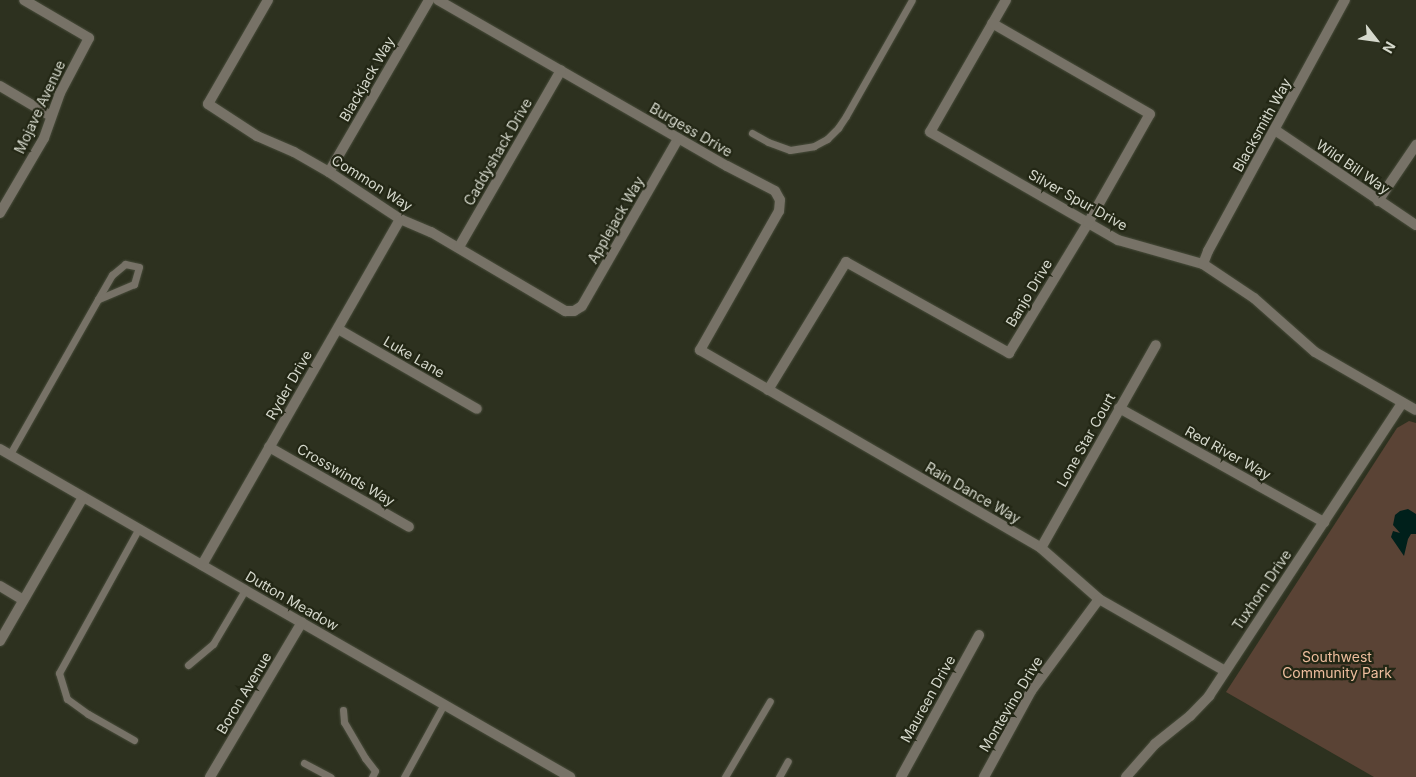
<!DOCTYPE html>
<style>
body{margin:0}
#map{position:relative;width:1416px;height:777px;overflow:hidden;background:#2d311f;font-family:Inter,sans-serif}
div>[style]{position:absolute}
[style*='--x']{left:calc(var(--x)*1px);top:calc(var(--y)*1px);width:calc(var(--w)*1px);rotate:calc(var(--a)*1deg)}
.green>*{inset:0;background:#5a4335}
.water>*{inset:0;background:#00201b}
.roads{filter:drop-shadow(0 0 1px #484c3b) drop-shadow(0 0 1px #484c3b)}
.service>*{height:7px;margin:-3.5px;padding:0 3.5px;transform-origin:3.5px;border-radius:3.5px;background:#777267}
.minor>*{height:10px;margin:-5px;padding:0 5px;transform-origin:5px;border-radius:5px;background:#777267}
span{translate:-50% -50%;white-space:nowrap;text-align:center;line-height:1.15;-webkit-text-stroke:4.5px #232715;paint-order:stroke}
.street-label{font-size:14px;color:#d5d8cc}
.park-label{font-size:14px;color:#efbe9e}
.north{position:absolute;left:1351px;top:15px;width:50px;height:50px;-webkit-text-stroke:4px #232715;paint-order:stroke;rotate:120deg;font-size:14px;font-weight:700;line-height:20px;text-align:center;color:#d5d8cc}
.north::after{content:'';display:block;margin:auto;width:18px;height:22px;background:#d5d8cc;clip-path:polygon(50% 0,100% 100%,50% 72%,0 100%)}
</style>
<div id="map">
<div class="green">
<i style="clip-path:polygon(1409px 421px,1416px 423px,1416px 777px,1374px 777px,1226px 692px,1397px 428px)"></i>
</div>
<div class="water">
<i style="clip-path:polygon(1408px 509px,1416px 514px,1416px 534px,1411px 534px,1408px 539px,1404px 556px,1391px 537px,1393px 531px,1400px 533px,1393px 525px,1395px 515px,1400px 511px)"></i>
</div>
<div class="roads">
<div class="service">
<i style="--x:752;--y:133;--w:18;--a:29"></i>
<i style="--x:768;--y:142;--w:23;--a:20"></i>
<i style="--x:790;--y:150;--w:24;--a:-9"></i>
<i style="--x:814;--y:146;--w:15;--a:-28"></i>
<i style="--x:827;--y:139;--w:16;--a:-45"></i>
<i style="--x:838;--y:128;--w:14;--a:-56"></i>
<i style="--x:846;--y:116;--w:133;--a:-60.4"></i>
<i style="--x:10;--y:454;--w:178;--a:-60.4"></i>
<i style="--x:98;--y:299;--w:28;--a:-60"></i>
<i style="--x:112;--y:275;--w:17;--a:-40"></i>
<i style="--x:125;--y:264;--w:14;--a:12"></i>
<i style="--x:139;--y:267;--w:18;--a:106"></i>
<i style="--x:134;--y:284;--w:39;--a:157"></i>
<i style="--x:188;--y:665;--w:33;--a:-40"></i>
<i style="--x:213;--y:644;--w:63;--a:-59.3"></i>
<i style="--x:343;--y:710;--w:12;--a:85"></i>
<i style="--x:344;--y:722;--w:42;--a:59.7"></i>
<i style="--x:365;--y:758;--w:16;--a:52"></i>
<i style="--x:375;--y:771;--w:7;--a:117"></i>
<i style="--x:134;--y:740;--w:53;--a:-150.5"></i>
<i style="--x:88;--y:714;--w:26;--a:-144"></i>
<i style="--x:67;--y:699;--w:27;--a:-107"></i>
<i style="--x:59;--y:673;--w:166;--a:-61.1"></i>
<i style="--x:304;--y:763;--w:30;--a:28"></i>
<i style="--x:404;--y:777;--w:83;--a:-61.3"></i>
<i style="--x:725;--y:777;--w:88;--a:-59.4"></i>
<i style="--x:779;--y:777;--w:18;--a:-61"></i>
</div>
<div class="minor">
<i style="--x:268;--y:0;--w:120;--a:120"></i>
<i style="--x:208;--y:104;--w:59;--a:33.1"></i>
<i style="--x:257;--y:136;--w:40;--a:23.4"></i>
<i style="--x:294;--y:152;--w:40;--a:29.7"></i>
<i style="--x:329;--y:172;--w:85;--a:33.5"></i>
<i style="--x:400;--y:219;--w:34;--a:23"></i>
<i style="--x:431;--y:232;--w:156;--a:30.5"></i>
<i style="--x:565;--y:311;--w:9;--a:0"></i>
<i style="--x:574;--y:311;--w:9;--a:-32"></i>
<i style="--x:582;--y:306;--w:193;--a:-60.1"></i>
<i style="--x:438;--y:0;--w:333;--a:29.9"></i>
<i style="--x:727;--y:166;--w:54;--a:27.5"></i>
<i style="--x:775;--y:191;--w:10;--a:61"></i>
<i style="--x:780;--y:200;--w:11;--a:95"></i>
<i style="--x:779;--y:211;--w:160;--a:119.6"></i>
<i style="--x:700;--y:350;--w:394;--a:30.1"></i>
<i style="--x:1041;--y:548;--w:77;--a:41.3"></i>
<i style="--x:1099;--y:599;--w:145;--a:29.7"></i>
<i style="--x:1006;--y:0;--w:152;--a:119.9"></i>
<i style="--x:930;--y:132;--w:217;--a:29.9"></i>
<i style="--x:1118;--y:240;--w:88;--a:15.8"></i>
<i style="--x:1203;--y:264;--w:61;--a:33.7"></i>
<i style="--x:1254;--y:298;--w:81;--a:41.5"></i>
<i style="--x:1315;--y:352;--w:116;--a:29.9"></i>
<i style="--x:0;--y:86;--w:59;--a:30.5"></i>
<i style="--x:1275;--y:130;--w:170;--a:34"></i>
<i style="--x:329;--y:172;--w:199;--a:-59.8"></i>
<i style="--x:1378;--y:201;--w:68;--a:-55.8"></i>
<i style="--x:0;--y:213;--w:87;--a:-59.6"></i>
<i style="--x:44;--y:138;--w:48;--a:-70.4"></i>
<i style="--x:60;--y:93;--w:62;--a:-62.2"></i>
<i style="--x:89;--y:38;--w:75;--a:-149.7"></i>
<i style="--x:459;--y:247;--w:204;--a:-60"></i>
<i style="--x:1203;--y:264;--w:14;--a:-69"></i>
<i style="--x:1208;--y:251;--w:286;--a:-61.4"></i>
<i style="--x:338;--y:329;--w:160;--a:29.9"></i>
<i style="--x:768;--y:390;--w:150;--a:-58.6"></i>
<i style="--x:846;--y:262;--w:187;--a:29.2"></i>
<i style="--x:1009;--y:353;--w:152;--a:-58.7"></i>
<i style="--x:1088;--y:223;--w:125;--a:-60.4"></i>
<i style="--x:1150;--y:114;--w:182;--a:-150.1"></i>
<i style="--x:1119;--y:408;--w:235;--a:29.1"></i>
<i style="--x:269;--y:447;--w:161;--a:29.7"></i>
<i style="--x:0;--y:449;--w:658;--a:29.92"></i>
<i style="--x:1041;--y:548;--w:233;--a:-60.5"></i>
<i style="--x:202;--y:565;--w:399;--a:-60.2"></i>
<i style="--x:0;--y:586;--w:27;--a:31"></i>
<i style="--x:0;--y:641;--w:166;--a:-60"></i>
<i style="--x:210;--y:777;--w:180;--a:-59.3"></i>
<i style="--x:901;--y:777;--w:162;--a:-61.2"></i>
<i style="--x:984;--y:777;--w:98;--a:-61.3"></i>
<i style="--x:1031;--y:691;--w:114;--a:-53.5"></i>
<i style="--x:1126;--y:777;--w:44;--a:-48.7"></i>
<i style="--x:1155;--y:744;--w:45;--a:-38.7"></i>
<i style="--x:1190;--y:716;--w:28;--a:-46"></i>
<i style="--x:1209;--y:696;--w:351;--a:-56.6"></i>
</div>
</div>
<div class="street-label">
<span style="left:367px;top:79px;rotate:-60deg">Blackjack Way</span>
<span style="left:40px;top:107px;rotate:-65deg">Mojave Avenue</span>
<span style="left:1262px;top:125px;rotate:-61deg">Blacksmith Way</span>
<span style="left:691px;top:130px;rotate:30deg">Burgess Drive</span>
<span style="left:498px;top:152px;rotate:-60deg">Caddyshack Drive</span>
<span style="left:1353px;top:167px;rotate:34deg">Wild Bill Way</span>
<span style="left:372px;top:183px;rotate:32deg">Common Way</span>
<span style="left:1078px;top:200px;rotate:29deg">Silver Spur Drive</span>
<span style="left:616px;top:220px;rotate:-60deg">Applejack Way</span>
<span style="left:1029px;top:293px;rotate:-59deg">Banjo Drive</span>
<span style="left:414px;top:357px;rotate:30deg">Luke Lane</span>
<span style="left:289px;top:385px;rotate:-60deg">Ryder Drive</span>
<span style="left:1086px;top:440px;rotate:-61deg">Lone Star Court</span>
<span style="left:1228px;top:453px;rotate:29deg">Red River Way</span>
<span style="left:346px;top:475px;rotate:30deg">Crosswinds Way</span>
<span style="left:973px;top:493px;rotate:30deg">Rain Dance Way</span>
<span style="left:1262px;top:590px;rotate:-56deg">Tuxhorn Drive</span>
<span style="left:292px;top:601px;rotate:30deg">Dutton Meadow</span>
<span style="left:244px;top:693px;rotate:-59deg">Boron Avenue</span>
<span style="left:928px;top:699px;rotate:-61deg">Maureen Drive</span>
<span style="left:1011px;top:704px;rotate:-59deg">Montevino Drive</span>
</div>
<div class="park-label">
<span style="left:1337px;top:665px">Southwest<br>Community Park</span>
</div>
<div class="north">N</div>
</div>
